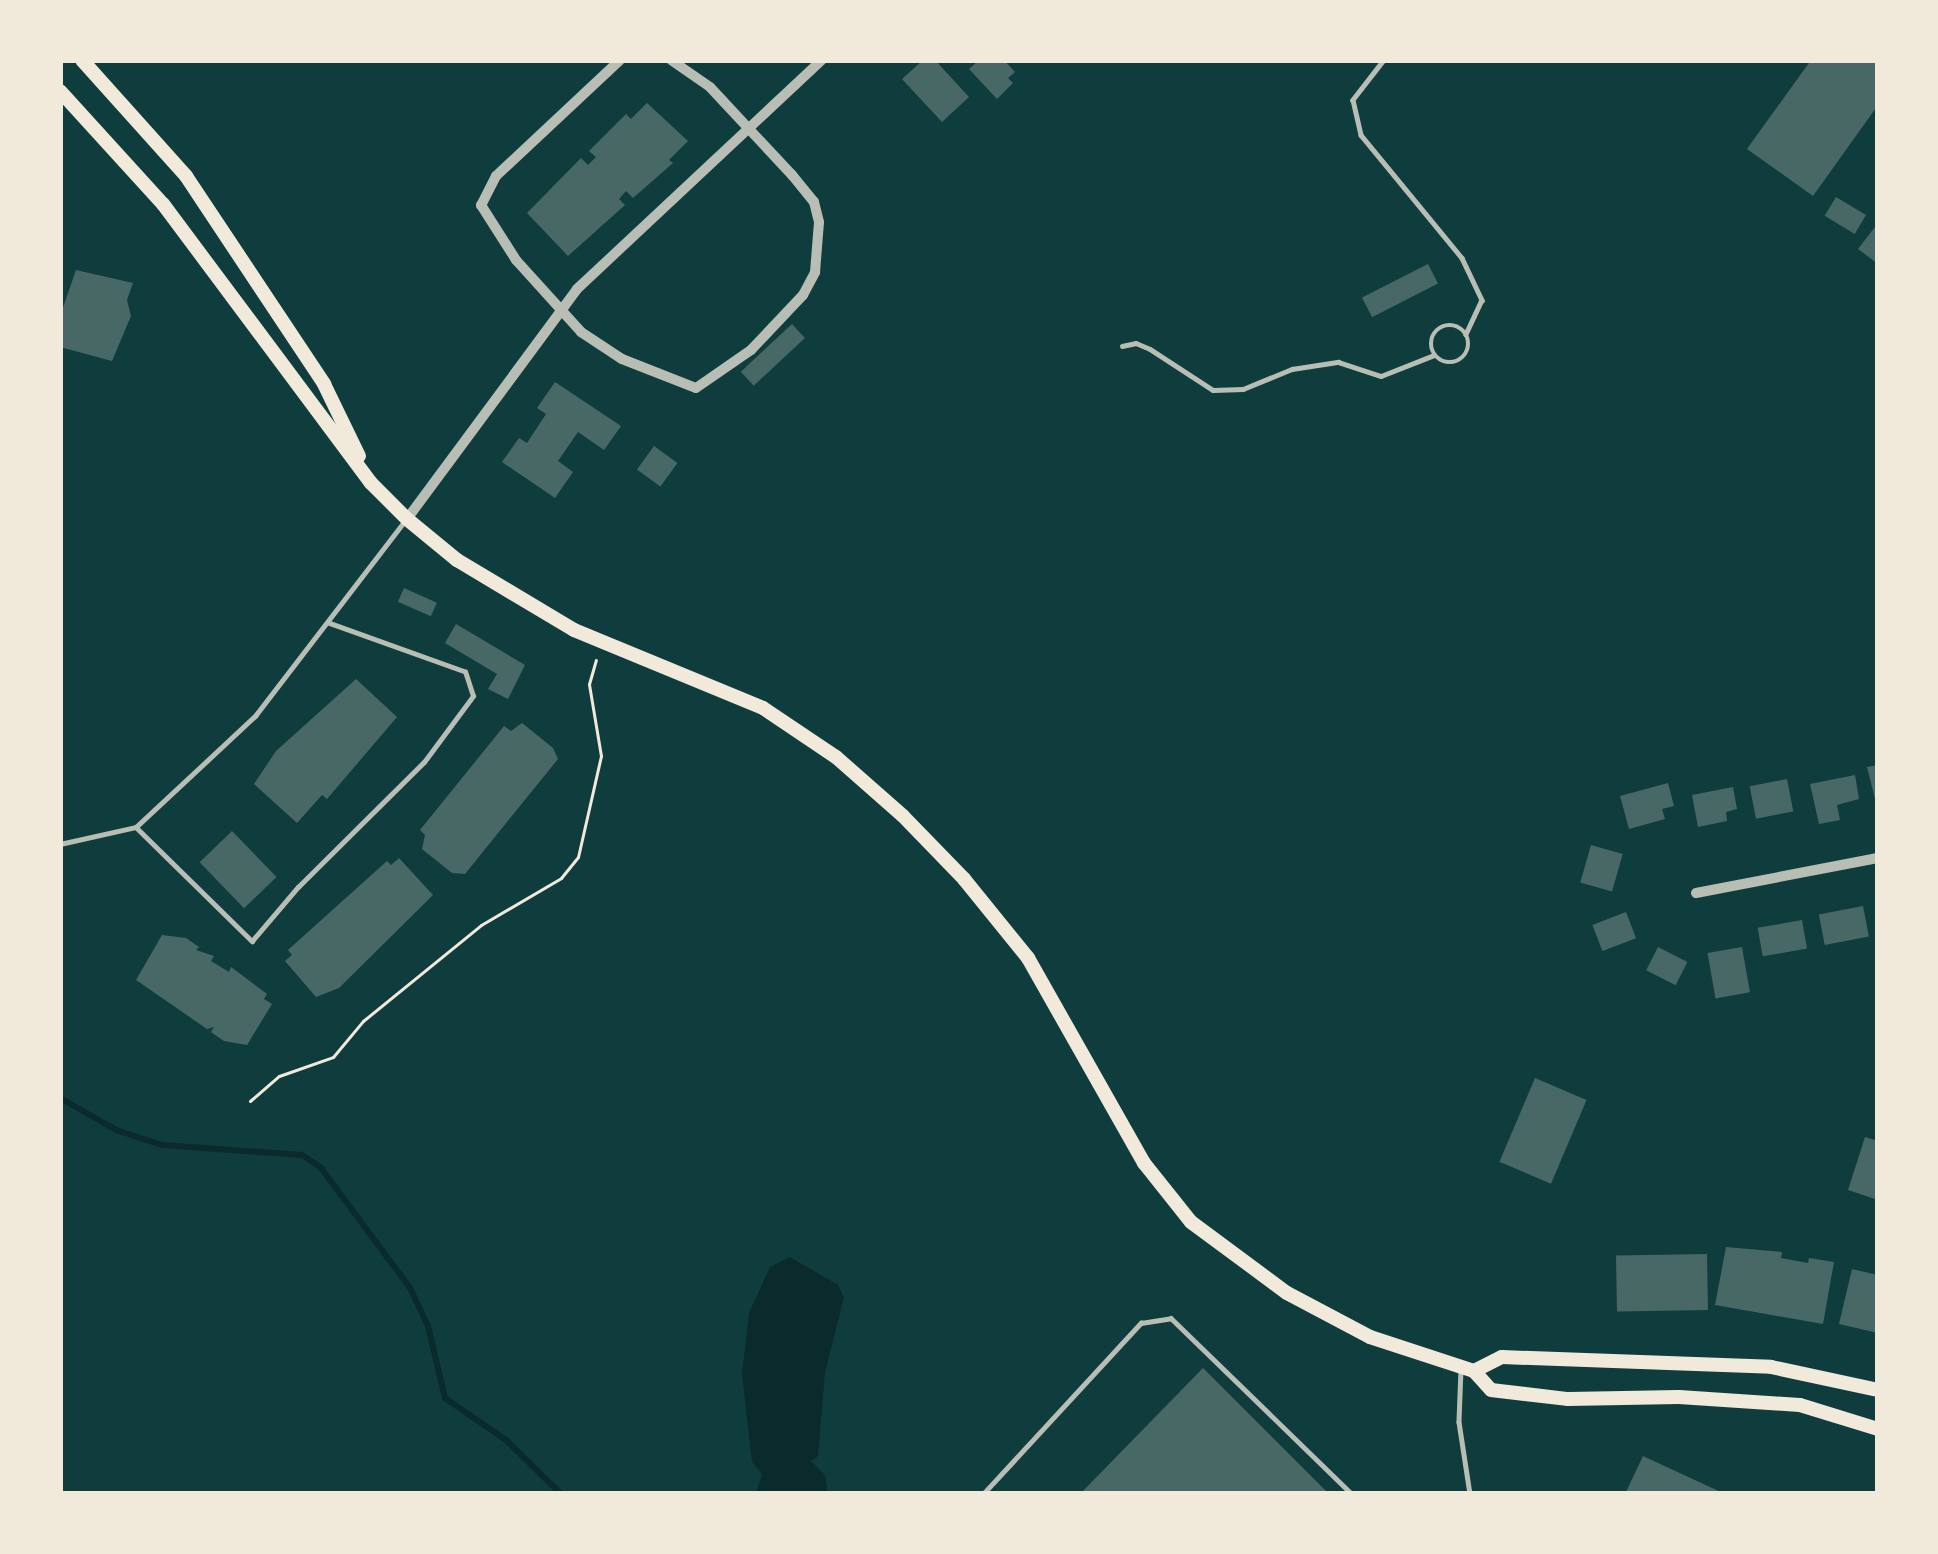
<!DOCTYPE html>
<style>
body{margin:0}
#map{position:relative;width:1938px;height:1554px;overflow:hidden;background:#0f3d3e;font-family:Raleway,sans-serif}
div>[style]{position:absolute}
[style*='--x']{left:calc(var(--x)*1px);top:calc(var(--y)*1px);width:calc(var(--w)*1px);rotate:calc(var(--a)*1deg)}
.water>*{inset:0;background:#0a2a2b}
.stream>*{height:6px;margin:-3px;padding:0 3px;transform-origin:3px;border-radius:3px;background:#0a2a2b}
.building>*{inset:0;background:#486865;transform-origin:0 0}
.path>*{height:3px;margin:-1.5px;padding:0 1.5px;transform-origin:1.5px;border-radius:1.5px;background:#f1e9da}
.service>*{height:4.5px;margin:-2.25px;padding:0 2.25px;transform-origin:2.25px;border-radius:2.25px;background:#b8beb3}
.service>.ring{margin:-2.25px;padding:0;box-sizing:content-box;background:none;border:4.5px solid #b8beb3;border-radius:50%}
.minor>*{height:10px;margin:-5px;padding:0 5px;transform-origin:5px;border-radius:5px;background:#b8beb3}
.secondary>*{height:14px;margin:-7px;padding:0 7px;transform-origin:7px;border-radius:7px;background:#f1e9da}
span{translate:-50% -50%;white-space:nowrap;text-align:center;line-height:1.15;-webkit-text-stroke:12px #f1e9da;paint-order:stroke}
.frame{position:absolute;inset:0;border:63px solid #f1e9da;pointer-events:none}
</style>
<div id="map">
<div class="water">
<i style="clip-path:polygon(790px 1257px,838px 1285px,844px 1297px,825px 1372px,818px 1456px,811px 1461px,825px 1475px,828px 1494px,756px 1494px,762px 1474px,752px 1462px,742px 1374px,749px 1313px,770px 1267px)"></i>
</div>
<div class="stream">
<i style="--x:60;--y:1098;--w:64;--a:29.7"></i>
<i style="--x:116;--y:1130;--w:48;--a:18.1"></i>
<i style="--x:162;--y:1145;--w:140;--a:4.1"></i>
<i style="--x:302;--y:1155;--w:23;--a:34"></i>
<i style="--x:321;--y:1168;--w:149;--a:53.4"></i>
<i style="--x:410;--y:1288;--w:42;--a:64.7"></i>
<i style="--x:428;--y:1326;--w:74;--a:76.7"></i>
<i style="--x:445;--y:1398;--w:74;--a:34.5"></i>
<i style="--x:506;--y:1440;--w:77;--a:44.5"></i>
</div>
<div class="building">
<i style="clip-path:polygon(923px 60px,935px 60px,969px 97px,942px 122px,902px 79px)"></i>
<i style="clip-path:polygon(979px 60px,1004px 60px,1015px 72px,1008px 78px,1013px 83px,997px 99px,969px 69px)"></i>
<i style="clip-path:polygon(1811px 60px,1878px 60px,1878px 105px,1813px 196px,1747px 149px)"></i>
<i style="clip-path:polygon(647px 103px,688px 141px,669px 160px,673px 163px,633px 198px,626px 191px,619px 199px,625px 205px,568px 256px,527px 213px,581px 158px,588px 165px,596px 157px,589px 151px,626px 114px,631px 119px)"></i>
<i style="left:1836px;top:197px;width:35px;height:22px;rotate:31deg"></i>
<i style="clip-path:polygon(1878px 223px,1878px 264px,1858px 249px)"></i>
<i style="left:1428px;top:264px;width:22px;height:74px;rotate:63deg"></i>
<i style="clip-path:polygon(76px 270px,133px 283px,127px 300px,131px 316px,112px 361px,60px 347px,60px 316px)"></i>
<i style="left:792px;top:324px;width:19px;height:70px;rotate:47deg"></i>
<i style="clip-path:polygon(555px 382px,621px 426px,604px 450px,578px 432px,558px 461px,573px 472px,555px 498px,502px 462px,519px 438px,527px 443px,546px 414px,537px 408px)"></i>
<i style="left:654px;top:446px;width:29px;height:29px;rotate:36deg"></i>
<i style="left:404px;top:588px;width:36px;height:15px;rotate:24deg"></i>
<i style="clip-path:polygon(456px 624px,525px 665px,508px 699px,488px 689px,497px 674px,445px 643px)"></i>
<i style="clip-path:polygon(356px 679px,397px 717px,327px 799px,322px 795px,297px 823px,254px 784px,276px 751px)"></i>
<i style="clip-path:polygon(522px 723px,553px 748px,558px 759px,465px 874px,452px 873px,422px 849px,425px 835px,420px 830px,504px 726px,511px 731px)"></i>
<i style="clip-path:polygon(1878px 765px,1878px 803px,1876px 803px,1867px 767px)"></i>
<i style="clip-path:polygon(1855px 775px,1859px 799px,1837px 805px,1840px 820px,1819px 824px,1810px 784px)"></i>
<i style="left:1787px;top:779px;width:33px;height:38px;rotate:79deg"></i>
<i style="clip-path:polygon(1668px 783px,1674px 806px,1662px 809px,1665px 819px,1629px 829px,1620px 796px)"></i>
<i style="clip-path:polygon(1733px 787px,1737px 809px,1726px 812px,1727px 821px,1698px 827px,1692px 795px)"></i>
<i style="left:232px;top:831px;width:64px;height:45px;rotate:46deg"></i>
<i style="left:1591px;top:845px;width:33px;height:39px;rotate:16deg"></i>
<i style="clip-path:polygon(399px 858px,433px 895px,339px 988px,316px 997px,285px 961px,292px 955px,288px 950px,387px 861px,391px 865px)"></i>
<i style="left:1863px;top:906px;width:31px;height:45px;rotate:79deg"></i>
<i style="left:1626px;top:912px;width:28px;height:36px;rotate:69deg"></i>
<i style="left:1802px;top:920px;width:29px;height:45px;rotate:80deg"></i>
<i style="clip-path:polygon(162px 935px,186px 938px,199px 947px,196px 950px,214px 956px,211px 961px,229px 972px,231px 967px,267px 994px,264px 999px,272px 1004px,247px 1045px,224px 1041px,211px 1032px,214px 1027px,207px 1029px,136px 980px)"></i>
<i style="left:1658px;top:947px;width:33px;height:26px;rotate:27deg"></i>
<i style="left:1742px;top:947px;width:46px;height:35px;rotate:80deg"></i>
<i style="left:1535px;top:1078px;width:56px;height:91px;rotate:23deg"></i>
<i style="clip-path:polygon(1865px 1137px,1878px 1141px,1878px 1200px,1848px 1190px)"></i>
<i style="clip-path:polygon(1726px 1247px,1782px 1252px,1781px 1258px,1808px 1263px,1809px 1258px,1834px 1262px,1823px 1324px,1715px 1305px)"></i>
<i style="left:1707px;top:1254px;width:56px;height:91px;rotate:89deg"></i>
<i style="clip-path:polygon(1852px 1269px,1878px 1275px,1878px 1333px,1839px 1324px)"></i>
<i style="clip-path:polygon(1203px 1368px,1329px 1494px,1080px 1494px)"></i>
<i style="clip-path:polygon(1643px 1456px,1725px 1494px,1625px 1494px)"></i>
</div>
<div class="path">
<i style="--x:250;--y:1101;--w:38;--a:-41"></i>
<i style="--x:279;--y:1076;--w:57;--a:-19.4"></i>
<i style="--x:333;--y:1057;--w:47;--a:-50.2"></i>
<i style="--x:363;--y:1021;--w:152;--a:-39.1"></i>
<i style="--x:481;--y:925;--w:93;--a:-30.4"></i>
<i style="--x:561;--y:878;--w:27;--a:-51"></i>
<i style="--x:578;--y:857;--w:104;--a:-77.2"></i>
<i style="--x:601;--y:756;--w:73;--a:-99.5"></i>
<i style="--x:589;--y:684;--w:25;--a:-74"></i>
</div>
<div class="service">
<i style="--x:1384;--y:60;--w:51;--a:127.8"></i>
<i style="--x:1353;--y:100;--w:36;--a:77"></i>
<i style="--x:1361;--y:135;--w:159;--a:50.6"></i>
<i style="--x:1462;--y:258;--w:47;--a:64.5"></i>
<i style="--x:1482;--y:300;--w:38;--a:115"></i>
<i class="ring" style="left:1431px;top:325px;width:33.5px;height:33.5px"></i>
<i style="--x:1122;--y:346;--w:14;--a:-12"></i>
<i style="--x:1136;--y:343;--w:15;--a:23"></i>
<i style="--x:1150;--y:349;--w:75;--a:33.1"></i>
<i style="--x:1213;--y:390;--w:30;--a:-2"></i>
<i style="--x:1243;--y:389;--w:53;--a:-22.2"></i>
<i style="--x:1292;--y:369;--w:47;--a:-8.7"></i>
<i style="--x:1338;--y:362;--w:45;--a:18"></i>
<i style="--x:1381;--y:376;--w:57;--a:-21.6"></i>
<i style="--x:136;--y:827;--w:163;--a:44.5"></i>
<i style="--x:252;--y:941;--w:71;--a:-49.6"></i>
<i style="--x:298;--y:887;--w:177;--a:-44.8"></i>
<i style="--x:424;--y:762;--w:82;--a:-53.4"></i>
<i style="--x:473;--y:696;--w:25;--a:-108"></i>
<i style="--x:465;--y:672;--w:145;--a:-160.3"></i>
<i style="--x:60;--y:844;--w:78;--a:-12.6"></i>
<i style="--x:136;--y:827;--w:163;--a:-43"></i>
<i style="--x:255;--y:716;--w:243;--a:-52.5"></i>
<i style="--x:1461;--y:1369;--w:53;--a:92.2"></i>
<i style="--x:1459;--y:1422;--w:73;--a:81.3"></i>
<i style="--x:983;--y:1494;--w:233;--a:-47.3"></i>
<i style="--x:1141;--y:1323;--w:30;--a:-9"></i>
<i style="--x:1171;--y:1318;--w:252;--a:44.2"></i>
</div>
<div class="minor">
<i style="--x:620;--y:60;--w:170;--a:136.9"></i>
<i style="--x:496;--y:176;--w:33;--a:117"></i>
<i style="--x:481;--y:205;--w:65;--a:57.5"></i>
<i style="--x:516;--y:260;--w:97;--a:47.9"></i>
<i style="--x:581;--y:332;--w:49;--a:33.4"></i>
<i style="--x:622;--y:359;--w:79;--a:21.4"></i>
<i style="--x:696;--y:388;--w:67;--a:-34.6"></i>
<i style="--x:751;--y:350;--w:76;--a:-46.6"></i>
<i style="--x:803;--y:295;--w:26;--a:-62"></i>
<i style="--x:815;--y:272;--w:50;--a:-85.4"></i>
<i style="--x:819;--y:222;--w:21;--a:-104"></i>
<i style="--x:814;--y:202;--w:35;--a:-129"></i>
<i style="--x:792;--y:175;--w:120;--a:-133"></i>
<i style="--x:710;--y:87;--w:47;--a:-145.3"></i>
<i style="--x:407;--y:519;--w:286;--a:-53.5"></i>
<i style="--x:577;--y:289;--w:335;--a:-43.1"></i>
<i style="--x:1696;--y:893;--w:185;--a:-10.9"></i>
</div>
<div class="secondary">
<i style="--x:82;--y:60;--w:156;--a:48.1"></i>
<i style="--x:186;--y:176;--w:250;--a:56.4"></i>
<i style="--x:324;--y:384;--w:80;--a:64.1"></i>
<i style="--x:60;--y:91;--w:153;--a:47.7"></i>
<i style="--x:163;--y:204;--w:348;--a:53.3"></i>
<i style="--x:371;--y:483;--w:51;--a:45"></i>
<i style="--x:407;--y:519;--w:65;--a:39.4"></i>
<i style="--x:457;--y:560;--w:136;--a:30.9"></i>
<i style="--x:574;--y:630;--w:204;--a:22.4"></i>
<i style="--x:763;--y:708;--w:88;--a:33.9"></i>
<i style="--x:836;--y:757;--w:89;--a:41.4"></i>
<i style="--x:903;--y:816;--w:88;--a:45.9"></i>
<i style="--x:964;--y:879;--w:102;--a:51"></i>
<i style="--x:1028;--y:958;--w:236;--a:60.5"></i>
<i style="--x:1144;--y:1163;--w:75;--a:51.5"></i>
<i style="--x:1191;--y:1222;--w:119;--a:36.5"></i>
<i style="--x:1287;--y:1293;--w:94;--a:27.9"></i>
<i style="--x:1370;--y:1337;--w:109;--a:18.1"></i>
<i style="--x:1474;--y:1371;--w:25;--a:48"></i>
<i style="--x:1491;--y:1390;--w:78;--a:6.7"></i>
<i style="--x:1568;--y:1399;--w:111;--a:-1"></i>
<i style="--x:1679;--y:1397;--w:121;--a:3.8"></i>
<i style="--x:1800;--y:1405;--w:82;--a:17.1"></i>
<i style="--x:1474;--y:1371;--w:31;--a:-27"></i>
<i style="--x:1502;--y:1357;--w:269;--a:2.1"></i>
<i style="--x:1771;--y:1367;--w:109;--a:12.1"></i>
</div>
<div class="frame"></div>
</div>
